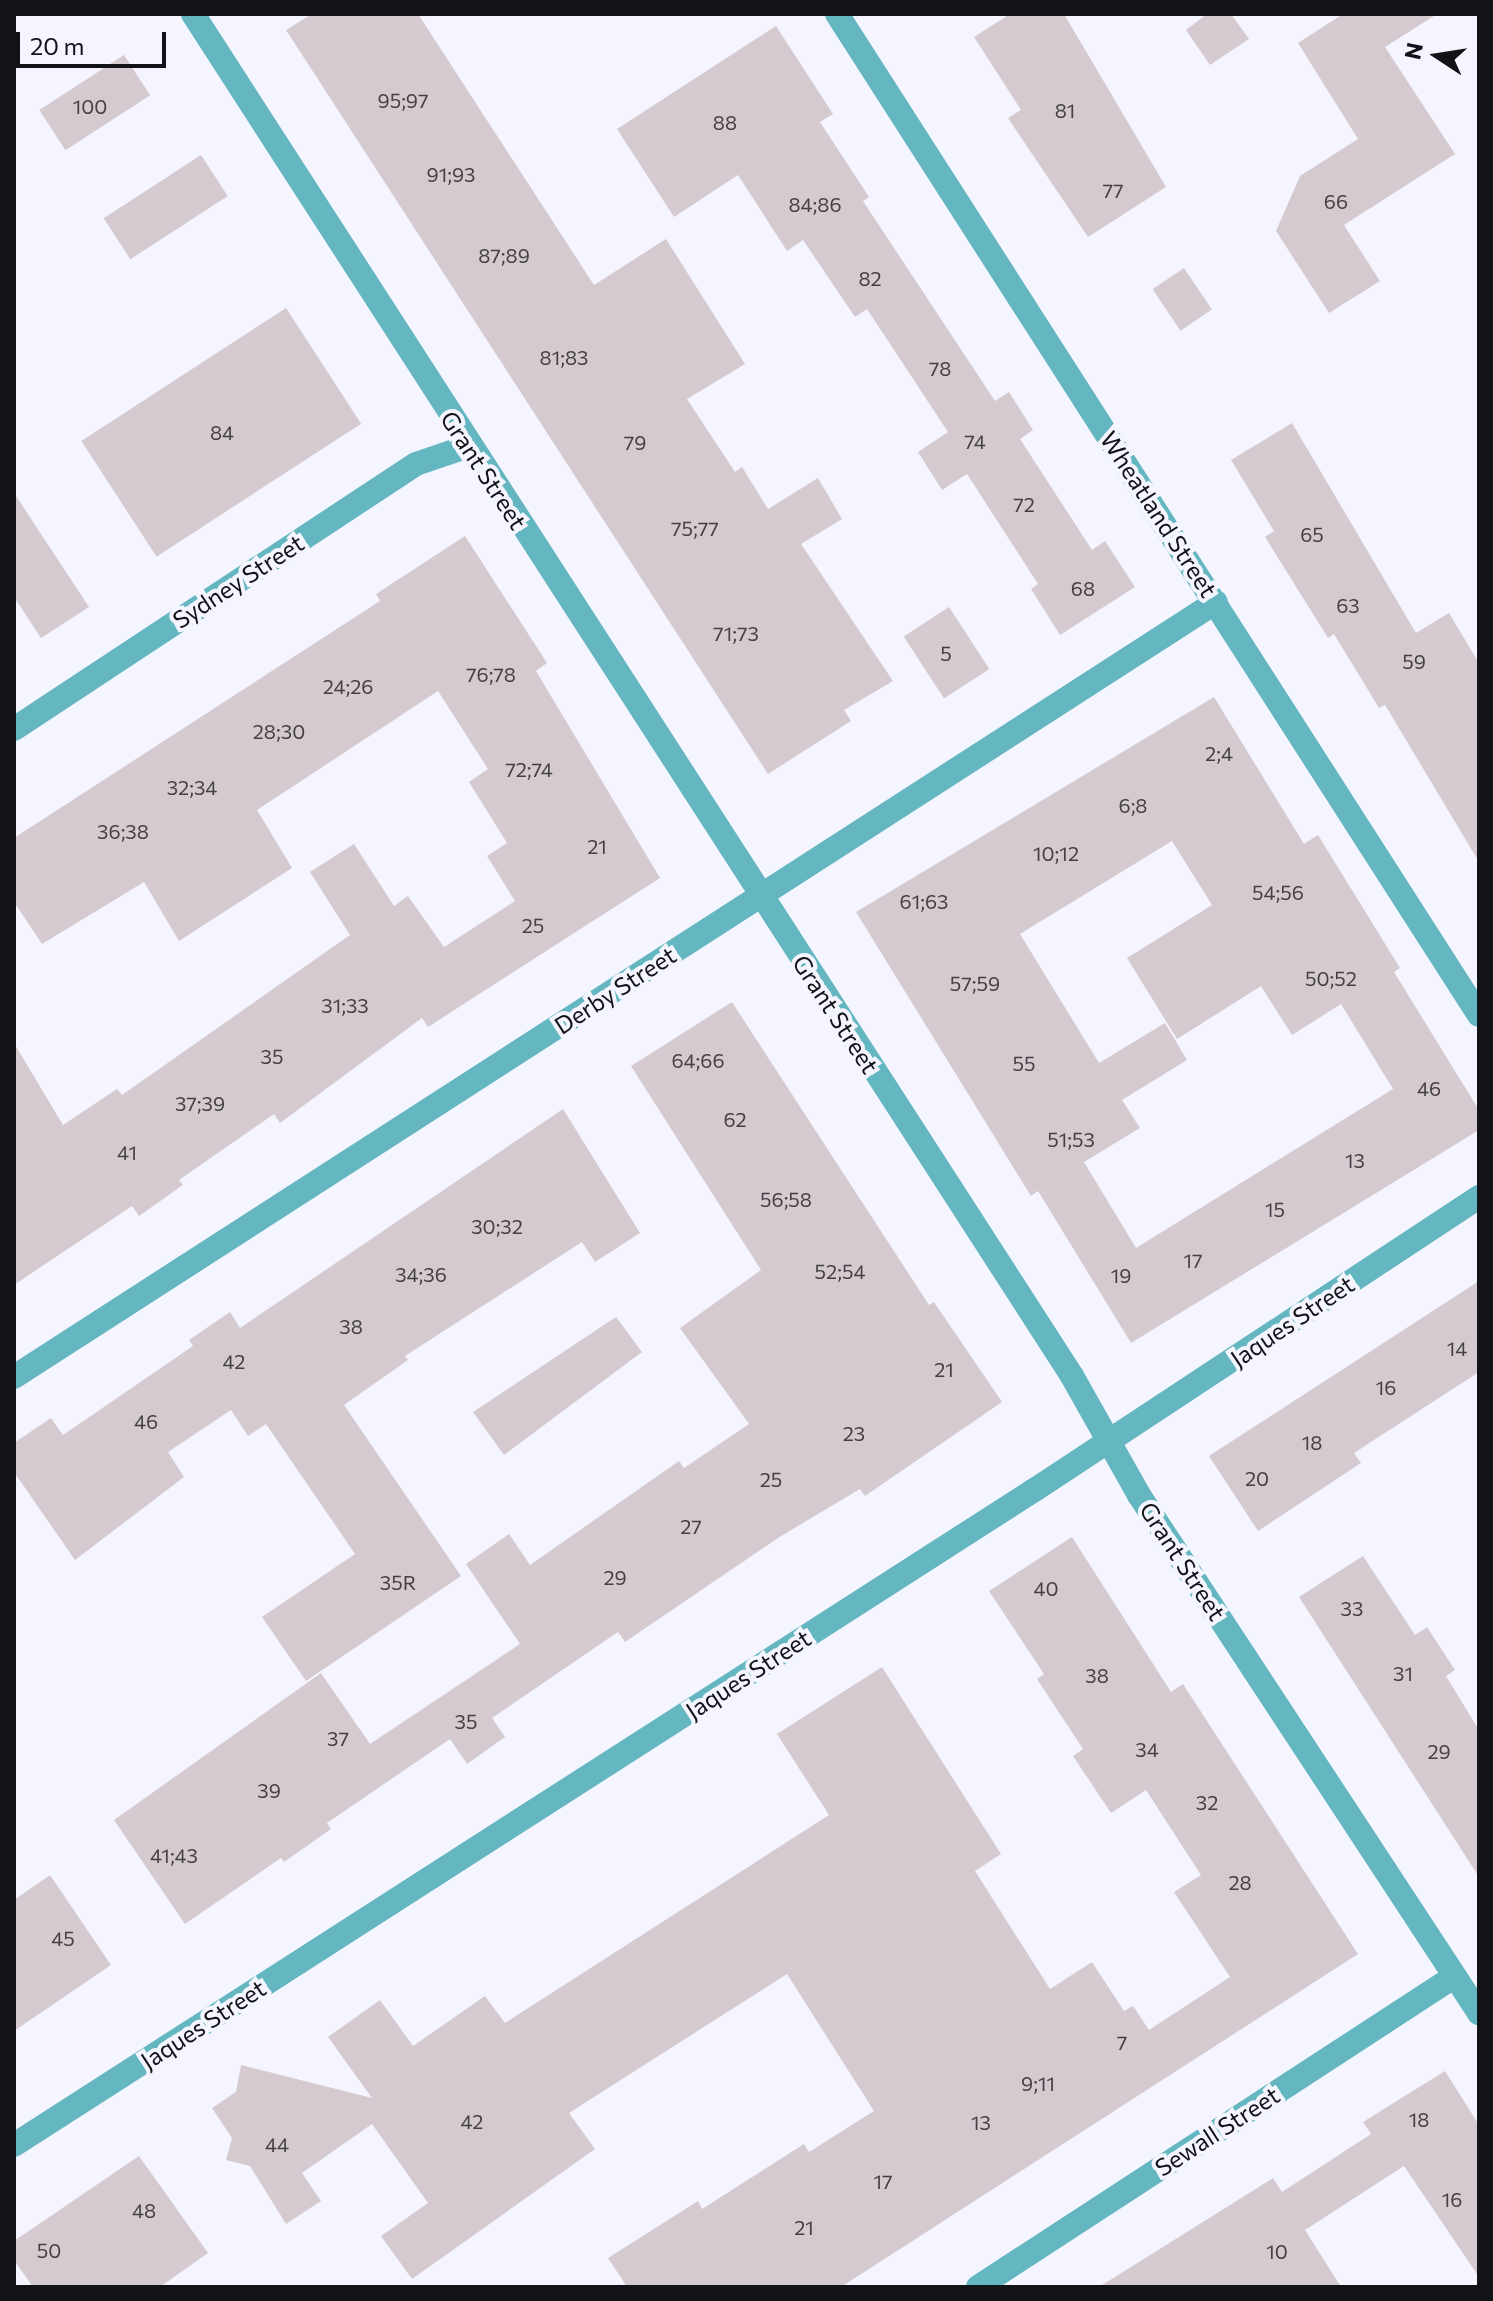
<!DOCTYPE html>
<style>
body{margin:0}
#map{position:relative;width:1493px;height:2301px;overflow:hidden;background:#f4f5fe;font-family:Commissioner,sans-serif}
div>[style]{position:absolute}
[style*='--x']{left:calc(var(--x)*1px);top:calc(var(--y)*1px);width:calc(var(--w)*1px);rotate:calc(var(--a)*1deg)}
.building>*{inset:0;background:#d5cad0;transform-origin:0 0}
.minor>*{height:24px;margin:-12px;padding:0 12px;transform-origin:12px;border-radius:12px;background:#64b6c0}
span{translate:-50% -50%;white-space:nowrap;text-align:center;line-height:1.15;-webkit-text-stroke:8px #f4f5fe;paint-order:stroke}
.number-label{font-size:20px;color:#434144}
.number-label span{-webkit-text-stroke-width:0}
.street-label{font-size:24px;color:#121316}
.frame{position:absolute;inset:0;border:16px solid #121316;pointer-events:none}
.north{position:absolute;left:1397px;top:16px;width:80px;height:80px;-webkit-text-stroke:6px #f4f5fe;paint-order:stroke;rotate:282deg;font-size:22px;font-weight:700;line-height:32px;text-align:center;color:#121316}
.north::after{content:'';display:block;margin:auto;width:28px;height:36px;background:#121316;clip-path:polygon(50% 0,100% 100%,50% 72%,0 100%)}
.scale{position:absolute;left:16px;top:32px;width:150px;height:36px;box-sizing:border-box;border:4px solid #121316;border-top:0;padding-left:10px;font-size:24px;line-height:28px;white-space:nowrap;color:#121316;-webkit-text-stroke:6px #f4f5fe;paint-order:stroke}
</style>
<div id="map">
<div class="building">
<i style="clip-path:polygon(312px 14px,418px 14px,594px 285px,666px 239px,745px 364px,687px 399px,735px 472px,742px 467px,768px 509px,818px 478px,842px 519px,801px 544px,893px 681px,844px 710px,851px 721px,768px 774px,286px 30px)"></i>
<i style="clip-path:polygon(1010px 14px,1064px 14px,1166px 187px,1088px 237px,1008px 118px,1021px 110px,974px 37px)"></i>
<i style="clip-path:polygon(1207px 14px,1231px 14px,1249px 39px,1210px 65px,1186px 30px)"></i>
<i style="clip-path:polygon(1343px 14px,1437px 14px,1385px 47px,1455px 154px,1344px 225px,1380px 281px,1329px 313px,1276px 231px,1300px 176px,1358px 139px,1298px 43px)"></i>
<i style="clip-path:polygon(776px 26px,833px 114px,820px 122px,869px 197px,863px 201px,995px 401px,1009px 392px,1033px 430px,1020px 439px,1092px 550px,1105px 541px,1135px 587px,1060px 635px,1031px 589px,1038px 584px,967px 474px,942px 490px,918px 452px,948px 432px,867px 309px,855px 317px,803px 240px,787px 251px,738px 175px,674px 217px,617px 129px)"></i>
<i style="left:124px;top:55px;width:48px;height:101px;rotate:57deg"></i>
<i style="left:201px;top:155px;width:49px;height:116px;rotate:57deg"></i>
<i style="left:1184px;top:268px;width:50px;height:38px;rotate:56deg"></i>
<i style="left:286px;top:308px;width:138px;height:244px;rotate:57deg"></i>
<i style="clip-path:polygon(1292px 423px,1416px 633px,1449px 613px,1479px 663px,1479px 862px,1385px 705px,1379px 708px,1334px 634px,1328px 638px,1265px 537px,1274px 531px,1231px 460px)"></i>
<i style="clip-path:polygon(14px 493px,89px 607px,41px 638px,14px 597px)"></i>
<i style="clip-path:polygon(465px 536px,547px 663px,536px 671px,660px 878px,428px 1027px,422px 1018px,280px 1123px,274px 1114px,179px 1180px,183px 1185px,139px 1216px,132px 1206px,14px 1285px,14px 1043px,63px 1125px,117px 1089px,122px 1095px,350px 935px,310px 872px,354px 844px,394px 906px,408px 896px,444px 947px,515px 901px,487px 856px,507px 843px,469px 782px,488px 769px,438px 691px,257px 810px,292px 868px,179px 941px,144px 882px,42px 944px,14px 902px,14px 838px,380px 601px,376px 594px)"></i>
<i style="left:949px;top:607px;width:74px;height:54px;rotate:57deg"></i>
<i style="clip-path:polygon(evenodd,1214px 697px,1304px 844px,1318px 835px,1400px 968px,1394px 972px,1479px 1110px,1479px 1130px,1131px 1343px,1038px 1191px,1031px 1196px,856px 912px,1214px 697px,1172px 841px,1212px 905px,1127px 958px,1177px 1039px,1261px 986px,1292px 1035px,1341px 1004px,1393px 1089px,1136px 1248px,1084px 1162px,1140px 1128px,1122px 1100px,1187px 1060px,1165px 1023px,1099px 1063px,1020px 934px,1172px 841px)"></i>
<i style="clip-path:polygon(732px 1002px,929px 1305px,934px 1302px,1002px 1402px,865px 1496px,860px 1489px,781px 1536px,625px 1642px,618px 1632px,492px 1718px,505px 1737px,467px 1764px,450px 1739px,327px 1823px,331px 1829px,284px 1862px,281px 1858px,185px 1924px,114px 1820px,321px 1673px,370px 1744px,520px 1644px,466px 1564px,509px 1534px,530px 1565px,679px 1461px,684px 1468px,749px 1424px,680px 1328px,761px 1270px,631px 1066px)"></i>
<i style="clip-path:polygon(563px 1109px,640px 1233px,595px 1262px,582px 1242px,405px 1356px,408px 1360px,344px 1405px,461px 1576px,306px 1681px,262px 1617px,355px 1554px,266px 1424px,248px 1436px,231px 1410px,168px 1452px,184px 1477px,75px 1560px,14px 1472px,14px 1443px,51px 1418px,63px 1435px,193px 1346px,189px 1340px,230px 1312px,240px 1328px)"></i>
<i style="clip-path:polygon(1479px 1281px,1479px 1372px,1354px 1453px,1361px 1463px,1258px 1531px,1209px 1456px)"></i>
<i style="clip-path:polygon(616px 1317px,642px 1352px,504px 1455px,473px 1412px)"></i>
<i style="clip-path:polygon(1072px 1537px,1171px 1692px,1183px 1684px,1358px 1954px,841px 2287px,627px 2287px,608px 2258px,698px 2201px,702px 2209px,804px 2144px,809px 2152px,874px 2111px,787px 1974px,569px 2113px,595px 2149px,412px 2279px,381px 2236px,428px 2203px,372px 2124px,302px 2173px,321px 2201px,286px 2224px,250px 2166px,226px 2160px,232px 2138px,212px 2108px,236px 2092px,241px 2065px,372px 2098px,328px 2037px,380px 2000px,413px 2046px,485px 1996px,505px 2023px,829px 1815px,777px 1734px,882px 1667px,1001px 1854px,975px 1871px,1050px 1989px,1092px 1962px,1124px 2011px,1133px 2006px,1149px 2030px,1230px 1977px,1174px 1892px,1201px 1875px,1146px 1790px,1111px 1813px,1073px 1756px,1083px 1749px,1037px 1679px,1044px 1674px,989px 1591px)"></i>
<i style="clip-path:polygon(1363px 1556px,1415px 1635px,1427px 1627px,1455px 1670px,1446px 1676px,1479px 1730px,1479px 1877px,1299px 1597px)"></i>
<i style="clip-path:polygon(50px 1875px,111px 1965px,14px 2031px,14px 1900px)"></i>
<i style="clip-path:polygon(1445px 2071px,1479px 2125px,1479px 2277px,1404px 2166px,1305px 2230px,1341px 2287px,1099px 2287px,1273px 2178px,1282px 2192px,1371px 2134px,1363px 2122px)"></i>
<i style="clip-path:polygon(139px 2156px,208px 2253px,160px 2287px,33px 2287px,14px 2260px,14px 2241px)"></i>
</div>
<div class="minor">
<i style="--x:193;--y:14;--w:1621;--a:57.16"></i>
<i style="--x:1072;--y:1376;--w:137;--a:60.6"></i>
<i style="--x:1139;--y:1495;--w:620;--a:56.72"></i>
<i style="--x:837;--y:14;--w:1189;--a:57.33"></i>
<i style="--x:14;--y:729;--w:481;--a:-33.4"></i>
<i style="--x:416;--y:464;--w:56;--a:-18.8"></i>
<i style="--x:14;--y:1377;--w:1430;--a:-32.81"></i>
<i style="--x:14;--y:2145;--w:1214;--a:-32.7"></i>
<i style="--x:1036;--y:1489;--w:531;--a:-33.39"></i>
<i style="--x:978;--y:2287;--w:569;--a:-33.1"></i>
</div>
<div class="number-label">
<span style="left:403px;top:100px">95;97</span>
<span style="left:90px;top:106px">100</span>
<span style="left:1065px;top:110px">81</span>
<span style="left:725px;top:122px">88</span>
<span style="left:451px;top:174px">91;93</span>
<span style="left:1113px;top:190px">77</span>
<span style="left:1336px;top:201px">66</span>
<span style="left:815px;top:204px">84;86</span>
<span style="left:504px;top:255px">87;89</span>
<span style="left:870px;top:278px">82</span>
<span style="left:564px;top:357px">81;83</span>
<span style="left:940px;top:368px">78</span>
<span style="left:222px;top:432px">84</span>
<span style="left:975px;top:441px">74</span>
<span style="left:635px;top:442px">79</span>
<span style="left:1024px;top:504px">72</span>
<span style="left:695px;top:528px">75;77</span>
<span style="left:1312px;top:534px">65</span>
<span style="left:1083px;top:588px">68</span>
<span style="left:1348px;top:605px">63</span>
<span style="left:736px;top:633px">71;73</span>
<span style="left:946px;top:653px">5</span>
<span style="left:1414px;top:661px">59</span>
<span style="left:491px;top:674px">76;78</span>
<span style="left:348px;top:686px">24;26</span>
<span style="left:279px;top:731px">28;30</span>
<span style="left:1219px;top:753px">2;4</span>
<span style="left:529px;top:769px">72;74</span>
<span style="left:192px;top:787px">32;34</span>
<span style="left:1133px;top:805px">6;8</span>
<span style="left:123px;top:831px">36;38</span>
<span style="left:597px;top:846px">21</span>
<span style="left:1056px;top:853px">10;12</span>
<span style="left:1278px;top:892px">54;56</span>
<span style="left:924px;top:901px">61;63</span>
<span style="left:533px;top:925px">25</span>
<span style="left:1331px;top:978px">50;52</span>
<span style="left:975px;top:983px">57;59</span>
<span style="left:345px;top:1005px">31;33</span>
<span style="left:272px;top:1056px">35</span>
<span style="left:698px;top:1060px">64;66</span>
<span style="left:1024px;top:1063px">55</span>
<span style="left:1429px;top:1088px">46</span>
<span style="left:200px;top:1103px">37;39</span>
<span style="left:735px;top:1119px">62</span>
<span style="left:1071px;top:1139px">51;53</span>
<span style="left:127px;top:1152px">41</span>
<span style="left:1355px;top:1160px">13</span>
<span style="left:786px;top:1199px">56;58</span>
<span style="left:1275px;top:1209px">15</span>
<span style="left:497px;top:1226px">30;32</span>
<span style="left:1193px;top:1260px">17</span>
<span style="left:840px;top:1271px">52;54</span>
<span style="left:421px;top:1274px">34;36</span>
<span style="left:1121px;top:1275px">19</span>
<span style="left:351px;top:1326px">38</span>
<span style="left:1457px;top:1348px">14</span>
<span style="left:234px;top:1361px">42</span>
<span style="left:944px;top:1369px">21</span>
<span style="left:1386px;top:1387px">16</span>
<span style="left:146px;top:1421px">46</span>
<span style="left:854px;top:1433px">23</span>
<span style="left:1312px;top:1442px">18</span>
<span style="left:1257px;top:1478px">20</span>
<span style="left:771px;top:1479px">25</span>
<span style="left:691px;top:1526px">27</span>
<span style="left:615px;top:1577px">29</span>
<span style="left:398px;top:1582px">35R</span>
<span style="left:1046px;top:1588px">40</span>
<span style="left:1352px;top:1608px">33</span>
<span style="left:1403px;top:1673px">31</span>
<span style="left:1097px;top:1675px">38</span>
<span style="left:466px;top:1721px">35</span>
<span style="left:338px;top:1738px">37</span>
<span style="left:1147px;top:1749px">34</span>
<span style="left:1439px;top:1751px">29</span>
<span style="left:269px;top:1790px">39</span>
<span style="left:1207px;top:1802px">32</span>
<span style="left:174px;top:1855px">41;43</span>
<span style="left:1240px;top:1882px">28</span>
<span style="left:63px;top:1938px">45</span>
<span style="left:1122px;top:2042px">7</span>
<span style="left:1038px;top:2083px">9;11</span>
<span style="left:1419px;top:2119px">18</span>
<span style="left:472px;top:2121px">42</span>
<span style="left:981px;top:2122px">13</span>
<span style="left:277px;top:2144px">44</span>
<span style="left:883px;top:2181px">17</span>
<span style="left:1452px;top:2199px">16</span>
<span style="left:144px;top:2210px">48</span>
<span style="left:804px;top:2227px">21</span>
<span style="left:49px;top:2250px">50</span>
<span style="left:1277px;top:2251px">10</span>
</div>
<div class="street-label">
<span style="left:484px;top:470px;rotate:57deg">Grant Street</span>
<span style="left:1159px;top:514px;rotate:57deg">Wheatland Street</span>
<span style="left:238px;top:581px;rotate:-33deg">Sydney Street</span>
<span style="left:615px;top:990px;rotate:-33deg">Derby Street</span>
<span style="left:836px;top:1014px;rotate:57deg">Grant Street</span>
<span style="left:1292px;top:1321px;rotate:-34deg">Jaques Street</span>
<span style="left:1183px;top:1561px;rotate:57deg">Grant Street</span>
<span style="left:748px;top:1674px;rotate:-33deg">Jaques Street</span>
<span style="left:203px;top:2024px;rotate:-33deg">Jaques Street</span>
<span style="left:1217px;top:2131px;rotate:-33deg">Sewall Street</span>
</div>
<div class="frame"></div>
<div class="north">N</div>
<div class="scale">20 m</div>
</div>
